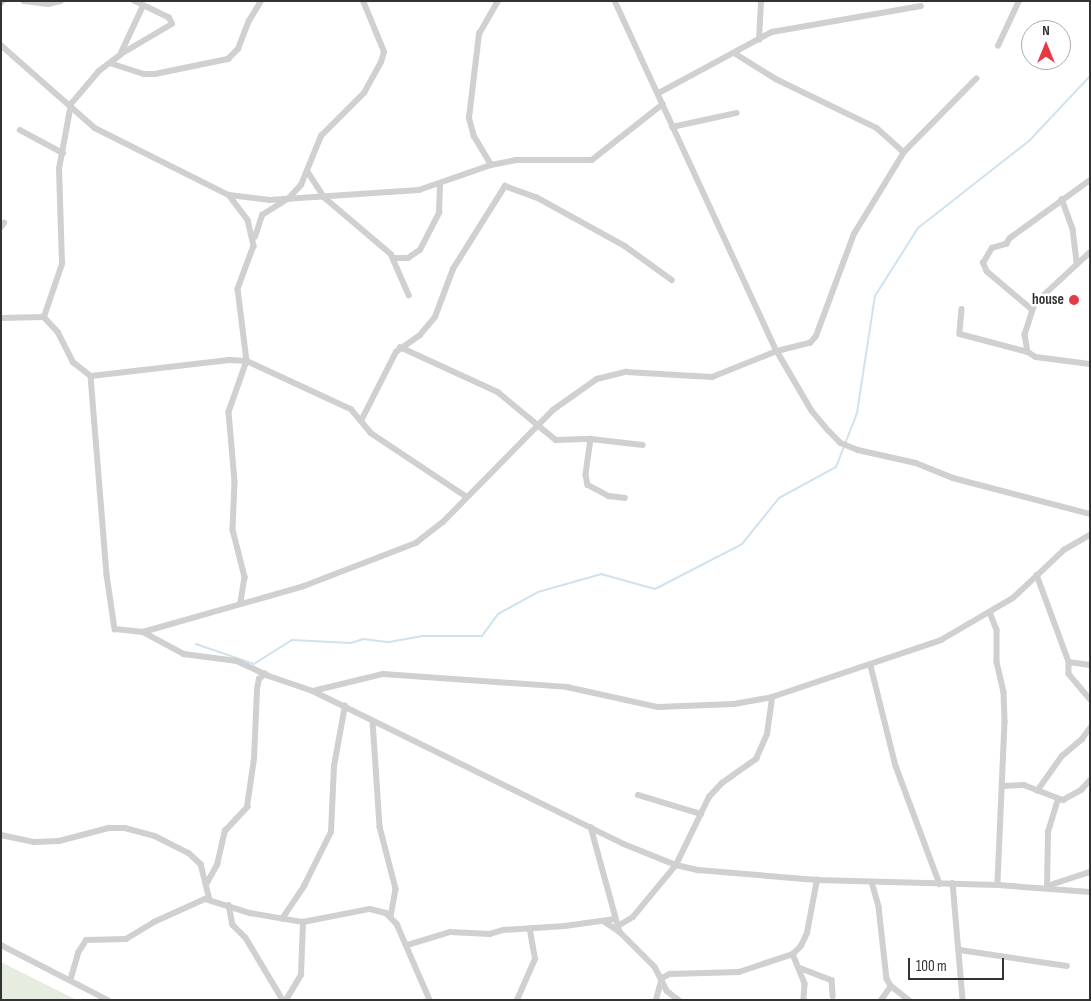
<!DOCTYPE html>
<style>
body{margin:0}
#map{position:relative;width:1091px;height:1001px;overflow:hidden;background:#fff;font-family:"Sofia Sans Condensed",sans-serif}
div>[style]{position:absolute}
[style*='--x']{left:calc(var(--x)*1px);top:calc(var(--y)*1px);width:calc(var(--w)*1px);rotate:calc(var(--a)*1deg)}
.green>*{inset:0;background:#e6ecdf}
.stream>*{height:2px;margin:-1px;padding:0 1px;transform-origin:1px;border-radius:1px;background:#cfe2ee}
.street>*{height:5.5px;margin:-2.75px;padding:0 2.75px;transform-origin:2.75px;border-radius:2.75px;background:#d0d0d0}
.dots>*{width:14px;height:14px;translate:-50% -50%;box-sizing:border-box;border:2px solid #fff;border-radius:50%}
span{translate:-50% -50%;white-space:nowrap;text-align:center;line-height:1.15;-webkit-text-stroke:5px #fff;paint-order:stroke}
.poi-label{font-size:15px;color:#333;font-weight:700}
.right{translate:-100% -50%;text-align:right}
.frame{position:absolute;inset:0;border:2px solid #333;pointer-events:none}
.north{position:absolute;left:1021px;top:20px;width:50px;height:50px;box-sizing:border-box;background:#fff;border:1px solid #adadad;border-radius:50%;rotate:0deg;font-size:14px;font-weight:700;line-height:20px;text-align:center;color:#333}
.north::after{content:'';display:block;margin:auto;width:18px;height:22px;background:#e63946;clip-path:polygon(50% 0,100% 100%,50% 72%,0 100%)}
.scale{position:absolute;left:908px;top:958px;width:96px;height:22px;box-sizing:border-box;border:2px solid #333;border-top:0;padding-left:6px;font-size:15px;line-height:18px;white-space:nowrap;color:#333;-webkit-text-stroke:4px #fff;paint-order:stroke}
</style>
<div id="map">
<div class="green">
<i style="clip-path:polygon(1px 962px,77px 1000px,1px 1000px)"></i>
</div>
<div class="stream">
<i style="--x:196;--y:644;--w:61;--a:19"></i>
<i style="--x:254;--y:664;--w:45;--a:-32.3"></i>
<i style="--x:292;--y:640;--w:59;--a:2.9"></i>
<i style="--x:351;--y:643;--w:13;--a:-18"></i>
<i style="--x:363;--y:639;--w:26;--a:7"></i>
<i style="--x:389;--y:642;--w:34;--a:-10"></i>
<i style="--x:422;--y:636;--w:60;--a:0"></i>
<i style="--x:482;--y:636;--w:27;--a:-54"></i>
<i style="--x:498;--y:614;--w:46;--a:-28.8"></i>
<i style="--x:538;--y:592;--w:66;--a:-15.9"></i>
<i style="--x:601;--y:574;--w:56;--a:15.5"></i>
<i style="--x:655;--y:589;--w:98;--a:-27.3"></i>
<i style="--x:742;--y:544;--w:59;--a:-51.2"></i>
<i style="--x:779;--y:498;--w:65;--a:-28.5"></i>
<i style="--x:836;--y:467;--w:58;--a:-68.7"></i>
<i style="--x:857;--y:413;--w:118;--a:-81.3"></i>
<i style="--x:875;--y:296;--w:80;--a:-57.7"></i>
<i style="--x:918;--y:228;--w:141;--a:-38.1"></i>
<i style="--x:1029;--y:141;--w:89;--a:-46.8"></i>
</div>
<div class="street">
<i style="--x:24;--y:1;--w:24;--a:7"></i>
<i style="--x:48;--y:4;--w:13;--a:-13"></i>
<i style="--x:615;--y:1;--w:386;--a:65.2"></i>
<i style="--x:777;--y:351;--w:69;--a:59.7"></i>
<i style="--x:812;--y:411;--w:25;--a:50"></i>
<i style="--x:828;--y:430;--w:18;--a:45"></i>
<i style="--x:841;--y:443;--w:18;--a:22"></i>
<i style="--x:858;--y:450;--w:59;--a:12.6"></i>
<i style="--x:916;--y:463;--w:40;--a:22"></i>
<i style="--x:953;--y:478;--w:142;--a:14.7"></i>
<i style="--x:1;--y:3;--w:3;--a:-45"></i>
<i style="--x:759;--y:40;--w:39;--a:-87"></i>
<i style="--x:1;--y:45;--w:125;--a:41.4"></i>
<i style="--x:95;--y:128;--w:150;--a:26.6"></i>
<i style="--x:229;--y:195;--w:31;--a:53"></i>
<i style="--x:248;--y:220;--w:27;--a:77"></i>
<i style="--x:254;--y:246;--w:46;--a:110.4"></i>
<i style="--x:238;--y:289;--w:73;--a:82.9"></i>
<i style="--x:247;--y:361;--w:54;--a:109.4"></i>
<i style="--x:229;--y:412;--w:70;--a:85.1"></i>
<i style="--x:235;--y:482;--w:48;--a:92.4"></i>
<i style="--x:233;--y:530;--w:49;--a:75.7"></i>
<i style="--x:245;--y:577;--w:26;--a:99"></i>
<i style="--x:998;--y:46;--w:50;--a:-65"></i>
<i style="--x:121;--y:54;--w:59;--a:-30.5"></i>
<i style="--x:172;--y:24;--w:7;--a:-117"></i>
<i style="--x:169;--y:18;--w:39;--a:-154"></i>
<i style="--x:736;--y:54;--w:47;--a:32"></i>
<i style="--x:776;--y:79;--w:112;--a:25.9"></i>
<i style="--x:877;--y:128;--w:36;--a:42"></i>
<i style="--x:110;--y:63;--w:36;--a:18"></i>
<i style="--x:144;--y:74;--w:11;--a:0"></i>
<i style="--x:155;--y:74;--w:75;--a:-11.6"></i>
<i style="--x:228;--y:59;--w:14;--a:-45"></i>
<i style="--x:238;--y:49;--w:30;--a:-69"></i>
<i style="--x:249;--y:21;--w:23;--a:-59"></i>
<i style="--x:659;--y:93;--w:128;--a:-28.4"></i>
<i style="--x:772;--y:32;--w:151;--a:-9.9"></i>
<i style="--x:672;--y:127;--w:66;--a:-12.2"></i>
<i style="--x:20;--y:130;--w:49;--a:28.1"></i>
<i style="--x:491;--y:165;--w:33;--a:-121"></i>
<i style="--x:474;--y:137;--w:20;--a:-105"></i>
<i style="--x:469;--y:118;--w:85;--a:-83.2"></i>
<i style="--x:479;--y:34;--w:38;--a:-60"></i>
<i style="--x:308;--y:172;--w:30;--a:57"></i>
<i style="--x:324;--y:197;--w:88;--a:40.4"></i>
<i style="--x:391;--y:254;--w:45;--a:66.3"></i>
<i style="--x:229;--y:195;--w:41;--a:7"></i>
<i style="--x:270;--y:200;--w:149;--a:-3.8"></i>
<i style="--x:419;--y:190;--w:76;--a:-19.1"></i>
<i style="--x:491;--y:165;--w:25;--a:-11"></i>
<i style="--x:516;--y:160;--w:76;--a:0"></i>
<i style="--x:592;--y:160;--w:90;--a:-38.3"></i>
<i style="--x:1062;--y:199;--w:32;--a:70"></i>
<i style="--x:1073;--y:229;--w:35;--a:83"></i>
<i style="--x:1;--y:227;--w:5;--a:-53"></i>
<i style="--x:255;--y:237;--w:23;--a:-72"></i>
<i style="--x:262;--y:215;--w:31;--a:-32"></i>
<i style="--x:288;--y:199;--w:19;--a:-47"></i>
<i style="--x:301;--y:185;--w:53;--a:-67.8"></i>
<i style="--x:321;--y:136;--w:61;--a:-45"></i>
<i style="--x:364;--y:93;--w:35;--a:-61"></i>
<i style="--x:381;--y:62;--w:10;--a:-73"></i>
<i style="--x:384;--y:52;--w:55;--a:-112.4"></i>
<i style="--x:1090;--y:253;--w:75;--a:137.2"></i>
<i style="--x:1035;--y:304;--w:32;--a:108"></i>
<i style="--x:1025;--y:334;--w:18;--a:81"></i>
<i style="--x:1028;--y:352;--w:9;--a:32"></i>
<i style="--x:1036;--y:357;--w:54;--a:7.4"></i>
<i style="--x:394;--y:258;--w:14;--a:0"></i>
<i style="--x:408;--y:258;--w:14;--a:-34"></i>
<i style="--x:420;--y:250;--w:42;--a:-62.8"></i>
<i style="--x:439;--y:213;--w:28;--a:-88"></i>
<i style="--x:962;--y:309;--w:25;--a:95"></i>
<i style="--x:960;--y:334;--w:70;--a:14.8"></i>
<i style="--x:1032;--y:310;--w:59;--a:-139.8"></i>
<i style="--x:987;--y:272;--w:10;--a:-114"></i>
<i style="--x:983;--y:263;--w:17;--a:-59"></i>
<i style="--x:992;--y:248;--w:15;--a:-16"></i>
<i style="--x:1006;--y:244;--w:7;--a:-56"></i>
<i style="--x:1010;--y:238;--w:99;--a:-35.9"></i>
<i style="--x:44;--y:317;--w:56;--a:-71.2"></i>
<i style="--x:62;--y:264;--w:95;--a:-91.8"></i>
<i style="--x:59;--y:169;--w:66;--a:-79.5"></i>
<i style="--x:71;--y:104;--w:43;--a:-49.7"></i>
<i style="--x:99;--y:71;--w:26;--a:-37"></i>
<i style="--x:120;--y:55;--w:54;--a:-64.9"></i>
<i style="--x:1;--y:318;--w:43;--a:-1.3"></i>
<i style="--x:44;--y:317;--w:21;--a:47"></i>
<i style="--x:58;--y:332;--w:34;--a:63"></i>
<i style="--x:73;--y:362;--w:23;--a:38"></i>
<i style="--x:91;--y:376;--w:139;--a:-6.6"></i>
<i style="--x:229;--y:360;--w:18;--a:3"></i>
<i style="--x:247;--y:361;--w:115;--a:24.8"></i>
<i style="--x:351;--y:409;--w:31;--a:50"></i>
<i style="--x:371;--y:433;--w:115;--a:33.7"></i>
<i style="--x:400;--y:347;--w:108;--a:24.7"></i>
<i style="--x:498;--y:392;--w:75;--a:39.6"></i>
<i style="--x:556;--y:440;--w:35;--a:-2"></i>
<i style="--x:591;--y:439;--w:52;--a:6.6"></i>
<i style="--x:91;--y:376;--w:200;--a:85.4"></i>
<i style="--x:107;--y:575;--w:55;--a:81.6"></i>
<i style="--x:115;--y:629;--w:28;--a:6"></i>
<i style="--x:143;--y:632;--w:47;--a:28.2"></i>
<i style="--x:184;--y:654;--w:53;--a:7.5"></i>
<i style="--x:237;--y:661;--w:35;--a:25"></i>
<i style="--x:269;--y:676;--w:46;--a:18.8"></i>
<i style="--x:313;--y:691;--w:347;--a:26.2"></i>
<i style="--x:624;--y:844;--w:56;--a:22"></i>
<i style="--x:676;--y:865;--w:23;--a:13"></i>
<i style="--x:698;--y:870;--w:119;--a:4.8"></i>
<i style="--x:817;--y:880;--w:181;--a:1.6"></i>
<i style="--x:998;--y:885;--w:92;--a:4.4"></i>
<i style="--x:361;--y:421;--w:77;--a:-63.1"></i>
<i style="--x:396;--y:352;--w:29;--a:-35"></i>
<i style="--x:420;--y:335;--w:23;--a:-50"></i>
<i style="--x:435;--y:317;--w:51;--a:-69.4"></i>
<i style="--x:453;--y:269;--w:98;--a:-57.9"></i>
<i style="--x:505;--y:186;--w:33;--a:20"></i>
<i style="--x:536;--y:197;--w:102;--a:28.8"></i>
<i style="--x:625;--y:246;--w:58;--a:35.9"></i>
<i style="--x:591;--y:439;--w:36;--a:98"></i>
<i style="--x:586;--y:475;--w:10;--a:79"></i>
<i style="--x:588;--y:485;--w:24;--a:28"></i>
<i style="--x:609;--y:496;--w:16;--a:7"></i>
<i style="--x:1037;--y:575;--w:93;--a:69.8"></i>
<i style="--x:1069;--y:662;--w:12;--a:90"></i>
<i style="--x:1069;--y:674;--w:33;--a:50"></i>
<i style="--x:990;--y:612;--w:19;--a:69"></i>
<i style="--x:997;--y:630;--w:32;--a:90"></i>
<i style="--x:997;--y:662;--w:31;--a:77"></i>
<i style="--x:1004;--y:692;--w:30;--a:88"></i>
<i style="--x:1005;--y:722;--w:163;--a:92.5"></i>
<i style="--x:143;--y:632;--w:167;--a:-15.9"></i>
<i style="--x:304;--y:586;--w:120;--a:-21"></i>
<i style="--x:416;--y:543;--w:34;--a:-38"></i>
<i style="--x:443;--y:522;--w:157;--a:-45.5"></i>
<i style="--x:553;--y:410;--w:54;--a:-35.2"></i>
<i style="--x:597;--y:379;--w:30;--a:-14"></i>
<i style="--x:626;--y:372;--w:86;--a:3.3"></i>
<i style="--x:712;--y:377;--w:70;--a:-21.8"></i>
<i style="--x:777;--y:351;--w:34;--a:-14"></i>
<i style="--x:810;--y:343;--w:9;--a:-49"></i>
<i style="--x:816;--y:336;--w:109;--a:-69.6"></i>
<i style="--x:854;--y:234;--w:96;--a:-58.6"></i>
<i style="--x:904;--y:152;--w:103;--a:-45.4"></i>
<i style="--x:1069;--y:662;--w:21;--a:8"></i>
<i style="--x:871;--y:666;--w:103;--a:76"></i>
<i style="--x:896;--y:766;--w:126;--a:69.6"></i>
<i style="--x:313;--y:691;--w:72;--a:-13.7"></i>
<i style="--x:383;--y:674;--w:184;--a:4"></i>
<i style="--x:567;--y:687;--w:93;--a:12.4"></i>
<i style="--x:658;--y:707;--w:76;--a:-2.3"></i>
<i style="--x:734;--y:704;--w:39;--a:-10"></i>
<i style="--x:772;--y:697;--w:178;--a:-18.6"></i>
<i style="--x:941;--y:640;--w:83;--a:-30.3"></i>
<i style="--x:1013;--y:598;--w:70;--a:-43.3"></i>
<i style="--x:1064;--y:550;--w:30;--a:-30"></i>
<i style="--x:373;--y:721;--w:106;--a:86.2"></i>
<i style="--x:380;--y:827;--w:64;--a:75.5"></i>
<i style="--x:396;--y:889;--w:27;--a:100"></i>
<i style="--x:1004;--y:786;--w:20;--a:-3"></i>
<i style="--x:1024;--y:785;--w:42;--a:21"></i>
<i style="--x:1063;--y:800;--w:21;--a:-29"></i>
<i style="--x:1081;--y:790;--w:13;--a:-48"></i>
<i style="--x:1037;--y:791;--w:43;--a:-54.5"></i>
<i style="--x:1062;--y:756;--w:26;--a:-40"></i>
<i style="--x:1082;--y:739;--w:14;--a:-54"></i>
<i style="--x:638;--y:795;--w:66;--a:16.8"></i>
<i style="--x:591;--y:827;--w:109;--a:74.6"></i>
<i style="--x:620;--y:932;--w:49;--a:45"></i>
<i style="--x:655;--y:967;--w:27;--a:63"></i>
<i style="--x:667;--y:991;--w:15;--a:37"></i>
<i style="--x:1;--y:835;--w:34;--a:12"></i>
<i style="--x:34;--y:842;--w:25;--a:-2"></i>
<i style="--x:59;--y:841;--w:52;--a:-14.6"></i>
<i style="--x:109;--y:828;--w:16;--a:0"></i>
<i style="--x:125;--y:828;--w:31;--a:15"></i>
<i style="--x:155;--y:836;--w:38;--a:27"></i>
<i style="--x:189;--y:853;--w:16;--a:43"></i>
<i style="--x:201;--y:864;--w:36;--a:76"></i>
<i style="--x:872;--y:882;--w:26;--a:74"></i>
<i style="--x:879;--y:907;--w:72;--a:83.7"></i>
<i style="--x:887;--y:979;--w:8;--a:60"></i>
<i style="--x:891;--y:986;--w:23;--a:38"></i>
<i style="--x:207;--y:883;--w:21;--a:-61"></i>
<i style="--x:217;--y:865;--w:35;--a:-77"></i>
<i style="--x:225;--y:831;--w:33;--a:-47"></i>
<i style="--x:247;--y:807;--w:49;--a:-81.7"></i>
<i style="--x:254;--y:759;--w:70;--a:-87.5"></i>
<i style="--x:257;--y:689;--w:10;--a:-79"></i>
<i style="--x:259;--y:679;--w:8;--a:-40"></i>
<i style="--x:953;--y:883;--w:117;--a:85.1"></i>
<i style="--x:1047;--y:886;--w:54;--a:-88.9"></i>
<i style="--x:1048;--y:832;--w:34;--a:-73"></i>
<i style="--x:1047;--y:886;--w:45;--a:-18"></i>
<i style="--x:229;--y:905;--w:20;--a:79"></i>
<i style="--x:233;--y:925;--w:18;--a:45"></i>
<i style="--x:246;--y:938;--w:72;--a:59.2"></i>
<i style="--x:282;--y:919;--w:40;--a:-56"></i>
<i style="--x:304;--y:886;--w:60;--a:-63.4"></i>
<i style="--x:331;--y:832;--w:66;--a:-87.4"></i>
<i style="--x:334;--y:766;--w:61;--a:-79.6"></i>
<i style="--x:605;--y:922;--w:18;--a:34"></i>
<i style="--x:618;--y:926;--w:17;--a:-31"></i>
<i style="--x:633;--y:917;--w:67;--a:-50.4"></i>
<i style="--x:676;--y:865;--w:76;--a:-64.1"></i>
<i style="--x:709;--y:797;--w:19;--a:-47"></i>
<i style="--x:722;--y:783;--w:42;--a:-35.2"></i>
<i style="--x:756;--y:759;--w:27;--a:-66"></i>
<i style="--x:767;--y:734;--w:37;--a:-82"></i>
<i style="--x:1;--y:945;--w:120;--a:27.2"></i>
<i style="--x:408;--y:945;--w:44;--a:-17.2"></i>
<i style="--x:450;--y:932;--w:40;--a:2.9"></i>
<i style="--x:490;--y:934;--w:14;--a:-17"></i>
<i style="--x:503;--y:930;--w:62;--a:-3.7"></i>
<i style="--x:565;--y:926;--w:50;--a:-8"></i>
<i style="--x:960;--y:950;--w:108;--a:8.5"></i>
<i style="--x:793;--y:954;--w:32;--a:68"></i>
<i style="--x:805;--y:984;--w:16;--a:94"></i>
<i style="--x:800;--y:968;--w:34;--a:21"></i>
<i style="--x:832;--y:980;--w:16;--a:86"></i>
<i style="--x:71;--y:978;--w:26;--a:-74"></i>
<i style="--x:78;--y:953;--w:15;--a:-58"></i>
<i style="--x:86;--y:940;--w:40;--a:-1.4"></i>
<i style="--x:126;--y:939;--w:33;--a:-31"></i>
<i style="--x:154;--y:922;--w:56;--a:-24.3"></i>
<i style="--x:205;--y:899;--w:47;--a:17.3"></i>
<i style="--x:250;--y:913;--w:54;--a:9.6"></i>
<i style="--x:303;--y:922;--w:68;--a:-11"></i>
<i style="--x:370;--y:909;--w:16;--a:14"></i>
<i style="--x:386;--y:913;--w:16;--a:45"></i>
<i style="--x:397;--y:924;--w:83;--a:66.5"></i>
<i style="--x:286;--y:1000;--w:29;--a:-59"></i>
<i style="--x:301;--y:975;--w:53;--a:-87.8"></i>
<i style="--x:517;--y:1000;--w:45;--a:-66.3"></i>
<i style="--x:535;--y:959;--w:29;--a:-100"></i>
<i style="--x:656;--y:1000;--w:23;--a:-75"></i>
<i style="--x:662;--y:978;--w:9;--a:-27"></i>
<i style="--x:670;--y:974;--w:69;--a:-1.7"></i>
<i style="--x:739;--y:972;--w:57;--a:-18.4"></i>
<i style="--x:793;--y:954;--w:11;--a:-45"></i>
<i style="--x:801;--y:946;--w:14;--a:-65"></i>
<i style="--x:807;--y:933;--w:54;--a:-79.3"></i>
<i style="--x:881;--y:1000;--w:17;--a:-54"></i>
</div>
<div class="dots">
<i style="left:1074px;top:300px;background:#e63946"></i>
</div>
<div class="poi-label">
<span class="right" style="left:1064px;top:300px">house</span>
</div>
<div class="frame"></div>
<div class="north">N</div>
<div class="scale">100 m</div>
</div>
